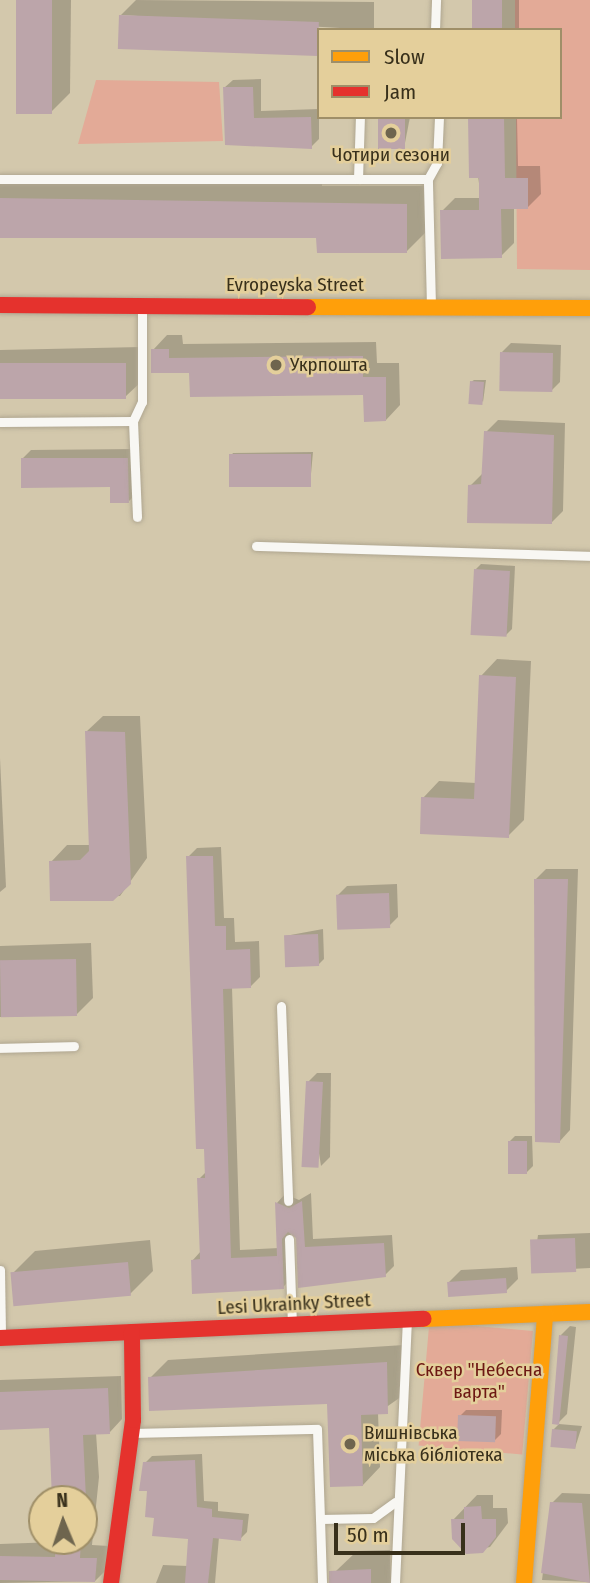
<!DOCTYPE html>
<meta charset="utf-8">
<style>
body{margin:0}
#map{position:relative;width:590px;height:1583px;overflow:hidden;background:#d3c8ac;font-family:"Fira Sans Condensed",sans-serif}
div>[style]{position:absolute}
[style*='--x']{left:calc(var(--x)*1px);top:calc(var(--y)*1px);width:calc(var(--w)*1px);rotate:calc(var(--a)*1deg)}
.green>*{inset:0;background:#e3aa97;transform-origin:0 0}
.shadow>*{inset:0;background:#0003;transform-origin:0 0}
.building>*{inset:0;background:#bca5aa;transform-origin:0 0}
.roads{filter:drop-shadow(0 0 2px #afa690) drop-shadow(0 0 2px #afa690)}
.lane>*{height:9px;margin:-4.5px;padding:0 4.5px;transform-origin:4.5px;border-radius:4.5px;background:#f8f7f3}
.slow>*{height:16px;margin:-8px;padding:0 8px;transform-origin:8px;border-radius:8px;background:#ff9f0a}
.jam>*{height:16px;margin:-8px;padding:0 8px;transform-origin:8px;border-radius:8px;background:#e5322d}
.dots>*{width:19px;height:19px;translate:-50% -50%;box-sizing:border-box;border:4px solid #e4cf9b;border-radius:50%}
span{translate:-50% -50%;white-space:nowrap;text-align:center;line-height:1.15;-webkit-text-stroke:5px #e4cf9b;paint-order:stroke}
.poi-label{font-size:19px;color:#38301b}
.left{translate:0 -50%;text-align:left}
.street-label{font-size:19px;color:#38301b}
.park-label{font-size:19px;color:#6d1813}
.legend{position:absolute;left:317px;top:28px;width:245px;height:91px;box-sizing:border-box;background:#e4cf9b;border:2px solid #9f8f68;margin:0;padding:9px 12px;list-style:none;font-size:21px;color:#38301b}
.legend li{display:flex;align-items:center;gap:14px;height:35px}
.legend b{width:35px;border:2px solid #9f8f68}
.north{position:absolute;left:28px;top:1485px;width:70px;height:70px;box-sizing:border-box;background:#e4cf9b;border:2px solid #9f8f68;border-radius:50%;rotate:358deg;font-size:19px;font-weight:700;line-height:28px;text-align:center;color:#38301b}
.north::after{content:'';display:block;margin:auto;width:24px;height:32px;background:#6e654e;clip-path:polygon(50% 0,100% 100%,50% 72%,0 100%)}
.scale{position:absolute;left:334px;top:1523px;width:131px;height:32px;box-sizing:border-box;border:4px solid #38301b;border-top:0;padding-left:9px;font-size:21px;line-height:24px;white-space:nowrap;color:#38301b;-webkit-text-stroke:5px #e4cf9b;paint-order:stroke}
</style>
<div id="map">
<div class="green">
<i style="clip-path:polygon(515px 0,590px 0,590px 270px,517px 269px,516px 117px,560px 117px,560px 30px,515px 30px)"></i>
<i style="clip-path:polygon(96px 80px,219px 82px,223px 141px,78px 144px)"></i>
<i style="left:533px;top:1331px;width:124px;height:104px;rotate:95deg"></i>
</div>
<div class="shadow">
<i style="clip-path:polygon(18px 0,71px 0,70px 93px,49px 114px)"></i>
<i style="clip-path:polygon(136px 0,374px 2px,374px 30px,121px 15px)"></i>
<i style="left:473px;top:0;width:46px;height:30px"></i>
<i style="clip-path:polygon(261px 79px,261px 111px,319px 109px,319px 139px,311px 147px,227px 143px,224px 88px,233px 80px)"></i>
<i style="clip-path:polygon(380px 117px,410px 117px,404px 148px)"></i>
<i style="clip-path:polygon(470px 117px,517px 117px,518px 166px,540px 166px,541px 194px,528px 207px,514px 207px,514px 243px,501px 256px,442px 211px,455px 198px,481px 198px)"></i>
<i style="clip-path:polygon(322px 180px,322px 186px,425px 186px,425px 233px,406px 252px,318px 236px,0 236px,0 182px)"></i>
<i style="clip-path:polygon(167px 335px,182px 335px,183px 344px,376px 342px,377px 363px,399px 363px,400px 405px,386px 420px,365px 393px,191px 371px,153px 350px)"></i>
<i style="clip-path:polygon(511px 343px,561px 345px,560px 382px,551px 391px,502px 352px)"></i>
<i style="clip-path:polygon(141px 347px,142px 381px,125px 397px,0 399px,0 350px)"></i>
<i style="clip-path:polygon(474px 380px,486px 380px,483px 402px,471px 382px)"></i>
<i style="clip-path:polygon(498px 420px,565px 423px,563px 511px,551px 523px,470px 486px,482px 474px,486px 432px)"></i>
<i style="clip-path:polygon(136px 449px,138px 492px,129px 501px,112px 486px,22px 459px,31px 450px)"></i>
<i style="clip-path:polygon(313px 452px,310px 485px,231px 456px,233px 453px)"></i>
<i style="clip-path:polygon(481px 564px,515px 566px,512px 629px,506px 635px,475px 570px)"></i>
<i style="clip-path:polygon(497px 659px,531px 661px,524px 820px,508px 836px,423px 798px,439px 781px,476px 783px,481px 676px)"></i>
<i style="clip-path:polygon(103px 716px,140px 716px,147px 858px,120px 896px,52px 899px,51px 862px,67px 845px,90px 845px,86px 732px)"></i>
<i style="clip-path:polygon(0 758px,6px 887px,0 892px)"></i>
<i style="clip-path:polygon(221px 847px,224px 918px,234px 918px,235px 942px,259px 941px,260px 977px,251px 986px,232px 987px,240px 1250px,279px 1248px,277px 1203px,285px 1194px,299px 1200px,311px 1193px,313px 1239px,392px 1235px,394px 1266px,385px 1275px,299px 1286px,298px 1238px,291px 1231px,292px 1278px,283px 1287px,192px 1261px,201px 1251px,199px 1179px,207px 1171px,188px 857px,197px 848px)"></i>
<i style="clip-path:polygon(546px 869px,578px 869px,570px 1130px,560px 1141px,536px 879px)"></i>
<i style="clip-path:polygon(397px 884px,398px 917px,389px 926px,338px 895px,347px 886px)"></i>
<i style="clip-path:polygon(323px 929px,324px 959px,318px 965px,285px 936px)"></i>
<i style="clip-path:polygon(91px 943px,93px 998px,77px 1014px,0 1017px,0 946px)"></i>
<i style="clip-path:polygon(317px 1073px,331px 1073px,330px 1157px,321px 1166px,308px 1082px)"></i>
<i style="clip-path:polygon(515px 1136px,532px 1136px,533px 1166px,527px 1172px,509px 1142px)"></i>
<i style="clip-path:polygon(590px 1233px,590px 1268px,533px 1271px,538px 1235px)"></i>
<i style="clip-path:polygon(150px 1240px,153px 1271px,130px 1294px,12px 1274px,35px 1251px)"></i>
<i style="clip-path:polygon(517px 1267px,518px 1279px,506px 1291px,449px 1282px,461px 1270px)"></i>
<i style="clip-path:polygon(570px 1326px,576px 1327px,567px 1414px,558px 1423px,561px 1335px)"></i>
<i style="clip-path:polygon(404px 1345px,405px 1394px,378px 1413px,380px 1467px,363px 1485px,328px 1402px,150px 1378px,168px 1360px)"></i>
<i style="clip-path:polygon(121px 1376px,122px 1419px,110px 1432px,96px 1433px,99px 1477px,92px 1545px,109px 1546px,108px 1568px,95px 1581px,0 1583px,0 1544px,84px 1541px,84px 1499px,47px 1499px,53px 1484px,51px 1426px,0 1428px,0 1380px)"></i>
<i style="clip-path:polygon(466px 1410px,502px 1410px,501px 1434px,495px 1440px,460px 1416px)"></i>
<i style="clip-path:polygon(559px 1424px,582px 1426px,575px 1448px,553px 1430px)"></i>
<i style="clip-path:polygon(202px 1454px,204px 1501px,218px 1502px,218px 1511px,249px 1514px,247px 1532px,240px 1539px,219px 1537px,215px 1583px,156px 1583px,163px 1565px,188px 1566px,189px 1538px,156px 1517px,145px 1463px,152px 1456px)"></i>
<i style="clip-path:polygon(562px 1493px,590px 1494px,590px 1582px,542px 1580px,552px 1503px)"></i>
<i style="clip-path:polygon(477px 1495px,493px 1495px,493px 1508px,507px 1508px,508px 1523px,490px 1547px,466px 1552px,453px 1520px)"></i>
<i style="clip-path:polygon(390px 1550px,391px 1583px,337px 1583px,336px 1571px,357px 1551px)"></i>
</div>
<div class="building">
<i style="left:16px;top:0;width:36px;height:114px"></i>
<i style="left:472px;top:0;width:30px;height:30px"></i>
<i style="left:119px;top:15px;width:200px;height:34px;rotate:2deg"></i>
<i style="clip-path:polygon(223px 87px,253px 87px,254px 118px,311px 117px,312px 149px,225px 145px)"></i>
<i style="left:378px;top:117px;width:27px;height:32px"></i>
<i style="clip-path:polygon(468px 117px,504px 117px,505px 178px,528px 178px,528px 209px,501px 209px,502px 258px,441px 259px,440px 210px,479px 210px,479px 178px,469px 178px)"></i>
<i style="clip-path:polygon(0 198px,407px 204px,407px 253px,317px 253px,316px 238px,0 238px)"></i>
<i style="clip-path:polygon(151px 349px,169px 349px,169px 358px,363px 356px,363px 377px,386px 377px,386px 421px,364px 422px,363px 395px,190px 397px,189px 373px,151px 373px)"></i>
<i style="left:500px;top:352px;width:53px;height:39px;rotate:1deg"></i>
<i style="left:126px;top:363px;width:36px;height:126px;rotate:90deg"></i>
<i style="left:470px;top:381px;width:14px;height:23px;rotate:4deg"></i>
<i style="clip-path:polygon(484px 431px,554px 435px,552px 524px,467px 523px,468px 485px,481px 484px)"></i>
<i style="left:311px;top:454px;width:33px;height:82px;rotate:90deg"></i>
<i style="clip-path:polygon(21px 458px,128px 458px,129px 503px,110px 503px,110px 487px,21px 488px)"></i>
<i style="left:474px;top:569px;width:36px;height:66px;rotate:3deg"></i>
<i style="clip-path:polygon(479px 675px,516px 677px,509px 838px,420px 834px,421px 797px,474px 799px)"></i>
<i style="clip-path:polygon(85px 731px,125px 732px,131px 884px,113px 901px,50px 901px,49px 861px,80px 860px,89px 851px)"></i>
<i style="clip-path:polygon(186px 856px,213px 856px,215px 926px,226px 926px,226px 950px,250px 949px,251px 988px,223px 989px,231px 1258px,277px 1256px,275px 1202px,289px 1208px,302px 1201px,305px 1247px,384px 1243px,386px 1277px,298px 1288px,296px 1238px,288px 1232px,282px 1239px,284px 1289px,192px 1294px,191px 1260px,200px 1259px,197px 1178px,205px 1178px,204px 1149px,196px 1149px)"></i>
<i style="clip-path:polygon(534px 879px,568px 879px,560px 1143px,535px 1142px)"></i>
<i style="left:389px;top:893px;width:35px;height:53px;rotate:88deg"></i>
<i style="left:318px;top:934px;width:32px;height:34px;rotate:88deg"></i>
<i style="left:76px;top:959px;width:57px;height:76px;rotate:89deg"></i>
<i style="left:306px;top:1081px;width:17px;height:86px;rotate:3deg"></i>
<i style="left:508px;top:1141px;width:19px;height:33px"></i>
<i style="left:575px;top:1238px;width:34px;height:45px;rotate:88deg"></i>
<i style="left:128px;top:1262px;width:34px;height:118px;rotate:85deg"></i>
<i style="left:506px;top:1278px;width:15px;height:59px;rotate:86deg"></i>
<i style="clip-path:polygon(559px 1335px,568px 1336px,559px 1425px,552px 1424px)"></i>
<i style="clip-path:polygon(387px 1362px,388px 1414px,361px 1415px,363px 1486px,330px 1487px,327px 1404px,149px 1411px,148px 1377px)"></i>
<i style="clip-path:polygon(108px 1388px,110px 1434px,83px 1435px,86px 1499px,52px 1499px,49px 1428px,0 1430px,0 1392px)"></i>
<i style="left:458px;top:1415px;width:38px;height:26px;rotate:2deg"></i>
<i style="left:552px;top:1429px;width:25px;height:18px;rotate:5deg"></i>
<i style="clip-path:polygon(195px 1460px,197px 1507px,212px 1509px,212px 1517px,243px 1520px,241px 1541px,213px 1538px,208px 1583px,185px 1583px,188px 1539px,152px 1536px,154px 1518px,145px 1517px,147px 1491px,139px 1491px,143px 1462px)"></i>
<i style="clip-path:polygon(550px 1502px,582px 1503px,590px 1583px,541px 1573px)"></i>
<i style="clip-path:polygon(481px 1506px,482px 1519px,496px 1519px,496px 1537px,483px 1553px,466px 1554px,452px 1539px,451px 1519px,464px 1519px,464px 1507px)"></i>
<i style="clip-path:polygon(56px 1541px,81px 1541px,80px 1558px,97px 1558px,95px 1582px,0 1580px,0 1556px,55px 1557px)"></i>
<i style="clip-path:polygon(371px 1569px,371px 1583px,329px 1583px,329px 1571px)"></i>
</div>
<div class="roads">
<div class="lane">
<i style="--x:435;--y:30;--w:30;--a:-88"></i>
<i style="--x:0;--y:179;--w:428;--a:0"></i>
<i style="--x:358;--y:179;--w:62;--a:-88.2"></i>
<i style="--x:431;--y:306;--w:127;--a:-91.4"></i>
<i style="--x:428;--y:179;--w:18;--a:-61"></i>
<i style="--x:437;--y:163;--w:46;--a:-87.5"></i>
<i style="--x:133;--y:421;--w:96;--a:87.6"></i>
<i style="--x:0;--y:422;--w:133;--a:-0.4"></i>
<i style="--x:133;--y:421;--w:21;--a:-65"></i>
<i style="--x:142;--y:402;--w:95;--a:-90"></i>
<i style="--x:256;--y:546;--w:334;--a:1.7"></i>
<i style="--x:281;--y:1006;--w:195;--a:87.9"></i>
<i style="--x:0;--y:1048;--w:74;--a:-1.5"></i>
<i style="--x:289;--y:1239;--w:84;--a:88"></i>
<i style="--x:0;--y:1270;--w:65;--a:89.1"></i>
<i style="--x:136;--y:1433;--w:181;--a:-1.3"></i>
<i style="--x:317;--y:1429;--w:90;--a:88.1"></i>
<i style="--x:320;--y:1519;--w:53;--a:-1.1"></i>
<i style="--x:373;--y:1518;--w:27;--a:-36"></i>
<i style="--x:320;--y:1519;--w:64;--a:88.2"></i>
<i style="--x:395;--y:1583;--w:262;--a:-87.4"></i>
</div>
<div class="slow">
<i style="--x:308;--y:307;--w:282;--a:0.2"></i>
<i style="--x:424;--y:1319;--w:166;--a:-2.4"></i>
<i style="--x:524;--y:1583;--w:270;--a:-85.5"></i>
</div>
<div class="jam">
<i style="--x:0;--y:305;--w:308;--a:0.4"></i>
<i style="--x:0;--y:1338;--w:424;--a:-2.6"></i>
<i style="--x:111;--y:1583;--w:164;--a:-82.3"></i>
<i style="--x:133;--y:1420;--w:88;--a:-90.7"></i>
</div>
</div>
<div class="dots">
<i style="left:391px;top:133px;background:#6e654e"></i>
<i style="left:276px;top:365px;background:#6e654e"></i>
<i style="left:350px;top:1444px;background:#6e654e"></i>
</div>
<div class="poi-label">
<span style="left:391px;top:155px">Чотири сезони</span>
<span class="left" style="left:290px;top:365px">Укрпошта</span>
<span class="left" style="left:364px;top:1444px">Вишнівська<br>міська бібліотека</span>
</div>
<div class="street-label">
<span style="left:295px;top:285px">Evropeyska Street</span>
<span style="left:294px;top:1304px;rotate:-3deg">Lesi Ukrainky Street</span>
</div>
<div class="park-label">
<span style="left:479px;top:1381px">Сквер "Небесна<br>варта"</span>
</div>
<ul class="legend">
<li><b style="height:9px;background:#ff9f0a"></b>Slow</li>
<li><b style="height:9px;background:#e5322d"></b>Jam</li>
</ul>
<div class="north">N</div>
<div class="scale">50 m</div>
</div>
